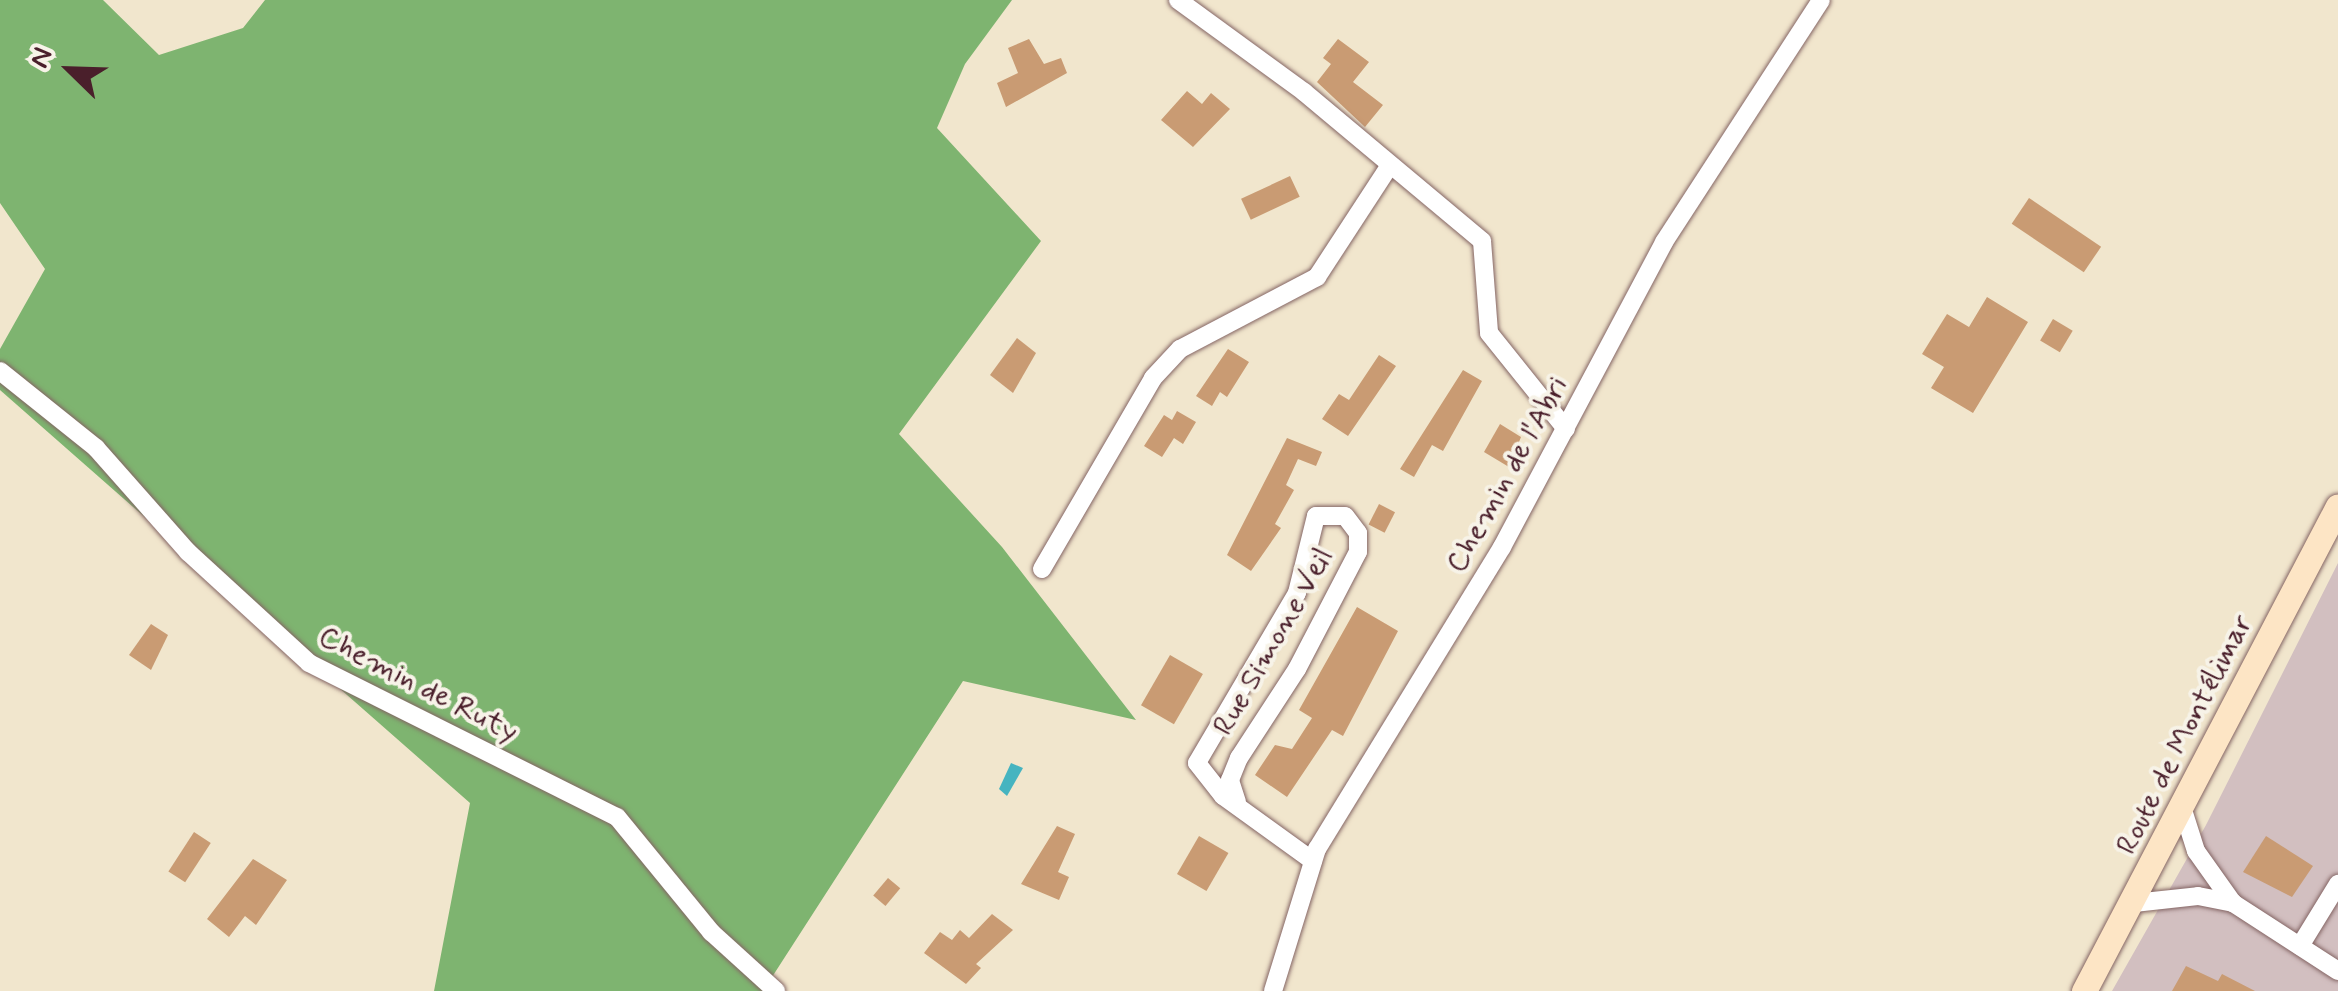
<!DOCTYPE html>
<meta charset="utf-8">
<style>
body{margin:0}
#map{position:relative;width:2338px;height:991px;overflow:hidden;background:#f1e6cd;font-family:Mynerve,sans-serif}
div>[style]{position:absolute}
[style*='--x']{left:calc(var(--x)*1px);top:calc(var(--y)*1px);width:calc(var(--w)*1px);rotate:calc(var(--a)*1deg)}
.industrial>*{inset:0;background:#d2bfc0}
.forest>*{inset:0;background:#7eb470}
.water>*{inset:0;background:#46b4c0}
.building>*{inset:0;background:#c99b73;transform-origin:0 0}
.roads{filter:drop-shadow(0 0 2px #846564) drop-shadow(0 0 2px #846564)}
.minor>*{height:18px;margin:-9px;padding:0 9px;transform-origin:9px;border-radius:9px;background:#fff}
.secondary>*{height:25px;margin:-12.5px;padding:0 12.5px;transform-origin:12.5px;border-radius:12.5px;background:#fde5c5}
span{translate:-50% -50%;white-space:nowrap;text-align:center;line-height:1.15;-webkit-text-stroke:8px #f7f3e8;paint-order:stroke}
.street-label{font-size:30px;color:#4a1f2b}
.north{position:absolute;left:20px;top:20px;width:100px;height:100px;-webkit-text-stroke:8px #f7f3e8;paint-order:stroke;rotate:293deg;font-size:28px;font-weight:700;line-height:40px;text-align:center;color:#4a1f2b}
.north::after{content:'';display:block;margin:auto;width:35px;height:45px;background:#4a1f2b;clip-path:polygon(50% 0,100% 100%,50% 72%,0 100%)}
</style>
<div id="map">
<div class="industrial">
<i style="clip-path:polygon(2338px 563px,2338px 991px,2112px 991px,2206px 825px)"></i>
</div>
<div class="forest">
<i style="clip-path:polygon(0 0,103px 0,159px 55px,243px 28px,265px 0,1012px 0,965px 64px,937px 128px,1041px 241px,899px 434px,1002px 547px,1136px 720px,963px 681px,763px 991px,434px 991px,470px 803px,0 390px,0 349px,45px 269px,0 203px)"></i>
</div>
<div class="water">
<i style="clip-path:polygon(1011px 763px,1023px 768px,1007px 796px,999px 789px)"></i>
</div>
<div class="building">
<i style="clip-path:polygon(1029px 39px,1044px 64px,1061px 58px,1067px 73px,1006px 107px,997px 83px,1018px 73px,1008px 48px)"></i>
<i style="clip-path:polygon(1338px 39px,1369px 62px,1353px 82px,1383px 105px,1365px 127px,1317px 82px,1331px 64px,1323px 58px)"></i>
<i style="clip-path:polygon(1187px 91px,1202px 104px,1211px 93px,1230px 109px,1193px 147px,1161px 120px)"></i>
<i style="left:1290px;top:176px;width:23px;height:54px;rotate:65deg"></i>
<i style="left:2029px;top:198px;width:87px;height:31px;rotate:34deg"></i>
<i style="clip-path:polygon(1987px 297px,2028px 322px,1973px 413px,1931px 388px,1944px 367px,1922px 354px,1947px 314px,1969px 327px)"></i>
<i style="left:2053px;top:319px;width:23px;height:25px;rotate:31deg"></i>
<i style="clip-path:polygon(1017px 338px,1036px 353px,1013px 393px,990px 375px)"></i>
<i style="clip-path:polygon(1228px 349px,1249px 362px,1227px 397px,1220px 392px,1212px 406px,1196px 396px)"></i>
<i style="clip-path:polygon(1379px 355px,1396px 366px,1348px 436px,1322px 419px,1339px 394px,1349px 400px)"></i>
<i style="clip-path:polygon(1463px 370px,1482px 381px,1443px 451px,1432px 445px,1414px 477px,1400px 469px)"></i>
<i style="clip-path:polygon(1177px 411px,1196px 422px,1183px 444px,1174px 438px,1162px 457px,1144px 446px,1164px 415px,1172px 420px)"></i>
<i style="clip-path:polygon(1500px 424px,1521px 437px,1509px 467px,1484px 452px)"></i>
<i style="clip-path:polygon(1287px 438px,1322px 452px,1316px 466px,1298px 459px,1286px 485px,1294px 490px,1275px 524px,1281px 528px,1251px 571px,1227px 555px)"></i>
<i style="left:1379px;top:504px;width:18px;height:23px;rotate:27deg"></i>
<i style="clip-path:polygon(1357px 607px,1398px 631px,1343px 736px,1332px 730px,1287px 797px,1255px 775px,1275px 745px,1292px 749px,1312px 718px,1299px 710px)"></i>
<i style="clip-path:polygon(151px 624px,168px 635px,151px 670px,129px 655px)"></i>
<i style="left:1170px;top:655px;width:38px;height:58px;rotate:30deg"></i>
<i style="clip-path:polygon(1057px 826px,1075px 834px,1058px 872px,1069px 877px,1059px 900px,1021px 884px)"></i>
<i style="left:194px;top:832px;width:20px;height:47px;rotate:33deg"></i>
<i style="left:1199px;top:836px;width:34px;height:44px;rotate:30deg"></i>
<i style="clip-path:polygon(2266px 836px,2313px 866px,2292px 897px,2243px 872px)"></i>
<i style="clip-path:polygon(253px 859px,287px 880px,256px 925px,245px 916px,229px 937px,207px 919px)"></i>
<i style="left:888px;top:878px;width:16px;height:23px;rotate:40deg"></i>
<i style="clip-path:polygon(992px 914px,1013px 930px,976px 964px,981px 968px,966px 984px,924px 953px,940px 932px,952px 940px,960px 930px,969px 938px)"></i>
<i style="clip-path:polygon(2186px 966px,2218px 981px,2222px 974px,2255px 991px,2172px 991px)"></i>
</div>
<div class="roads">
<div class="minor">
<i style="--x:1178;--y:0;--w:156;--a:36.1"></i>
<i style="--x:1304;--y:92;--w:232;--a:39.9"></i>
<i style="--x:1482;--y:241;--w:92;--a:85.6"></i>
<i style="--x:1489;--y:333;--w:123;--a:51.3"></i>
<i style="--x:0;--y:371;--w:123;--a:38.7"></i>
<i style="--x:96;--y:448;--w:139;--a:48.5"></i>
<i style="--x:188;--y:552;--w:164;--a:42.5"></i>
<i style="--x:309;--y:663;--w:344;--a:26.6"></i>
<i style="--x:617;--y:817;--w:149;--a:50.7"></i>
<i style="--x:711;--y:932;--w:88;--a:42.2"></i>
<i style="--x:1042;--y:569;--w:221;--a:-59.8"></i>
<i style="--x:1153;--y:378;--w:40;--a:-47"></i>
<i style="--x:1180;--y:349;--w:155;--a:-27.7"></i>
<i style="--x:1317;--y:277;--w:130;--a:-56.9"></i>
<i style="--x:1237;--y:802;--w:23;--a:-108"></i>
<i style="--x:1230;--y:780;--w:24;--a:-68"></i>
<i style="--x:1239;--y:758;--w:106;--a:-56.9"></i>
<i style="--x:1297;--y:669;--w:132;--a:-62.5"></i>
<i style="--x:1358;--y:552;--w:19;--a:-90"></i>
<i style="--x:1358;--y:533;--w:21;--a:-127"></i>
<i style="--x:1345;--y:516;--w:29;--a:180"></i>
<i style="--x:1316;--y:516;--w:79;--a:103.9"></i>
<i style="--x:1297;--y:593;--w:197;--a:120.5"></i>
<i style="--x:1197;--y:763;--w:42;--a:51.8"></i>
<i style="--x:1223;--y:796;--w:111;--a:35.8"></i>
<i style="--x:2183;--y:810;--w:43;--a:72.4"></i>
<i style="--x:2196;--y:851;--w:64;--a:54.6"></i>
<i style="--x:2233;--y:903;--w:125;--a:32.9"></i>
<i style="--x:2134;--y:903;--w:64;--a:-6.2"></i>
<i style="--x:2198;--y:896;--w:36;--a:11"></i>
<i style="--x:2300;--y:946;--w:73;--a:-58.5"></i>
<i style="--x:1273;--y:991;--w:149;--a:-72.8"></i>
<i style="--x:1317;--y:849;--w:354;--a:-58.5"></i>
<i style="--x:1502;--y:547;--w:345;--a:-62"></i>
<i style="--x:1664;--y:242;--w:288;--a:-57"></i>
</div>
<div class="secondary">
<i style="--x:2084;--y:991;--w:547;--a:-62.36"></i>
</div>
</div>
<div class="street-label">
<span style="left:1508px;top:475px;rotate:-61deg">Chemin de l'Abri</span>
<span style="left:1274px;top:642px;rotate:-60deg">Rue Simone Veil</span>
<span style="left:418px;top:685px;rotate:27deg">Chemin de Ruty</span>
<span style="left:2185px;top:735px;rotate:-63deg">Route de Montélimar</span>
</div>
<div class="north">N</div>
</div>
